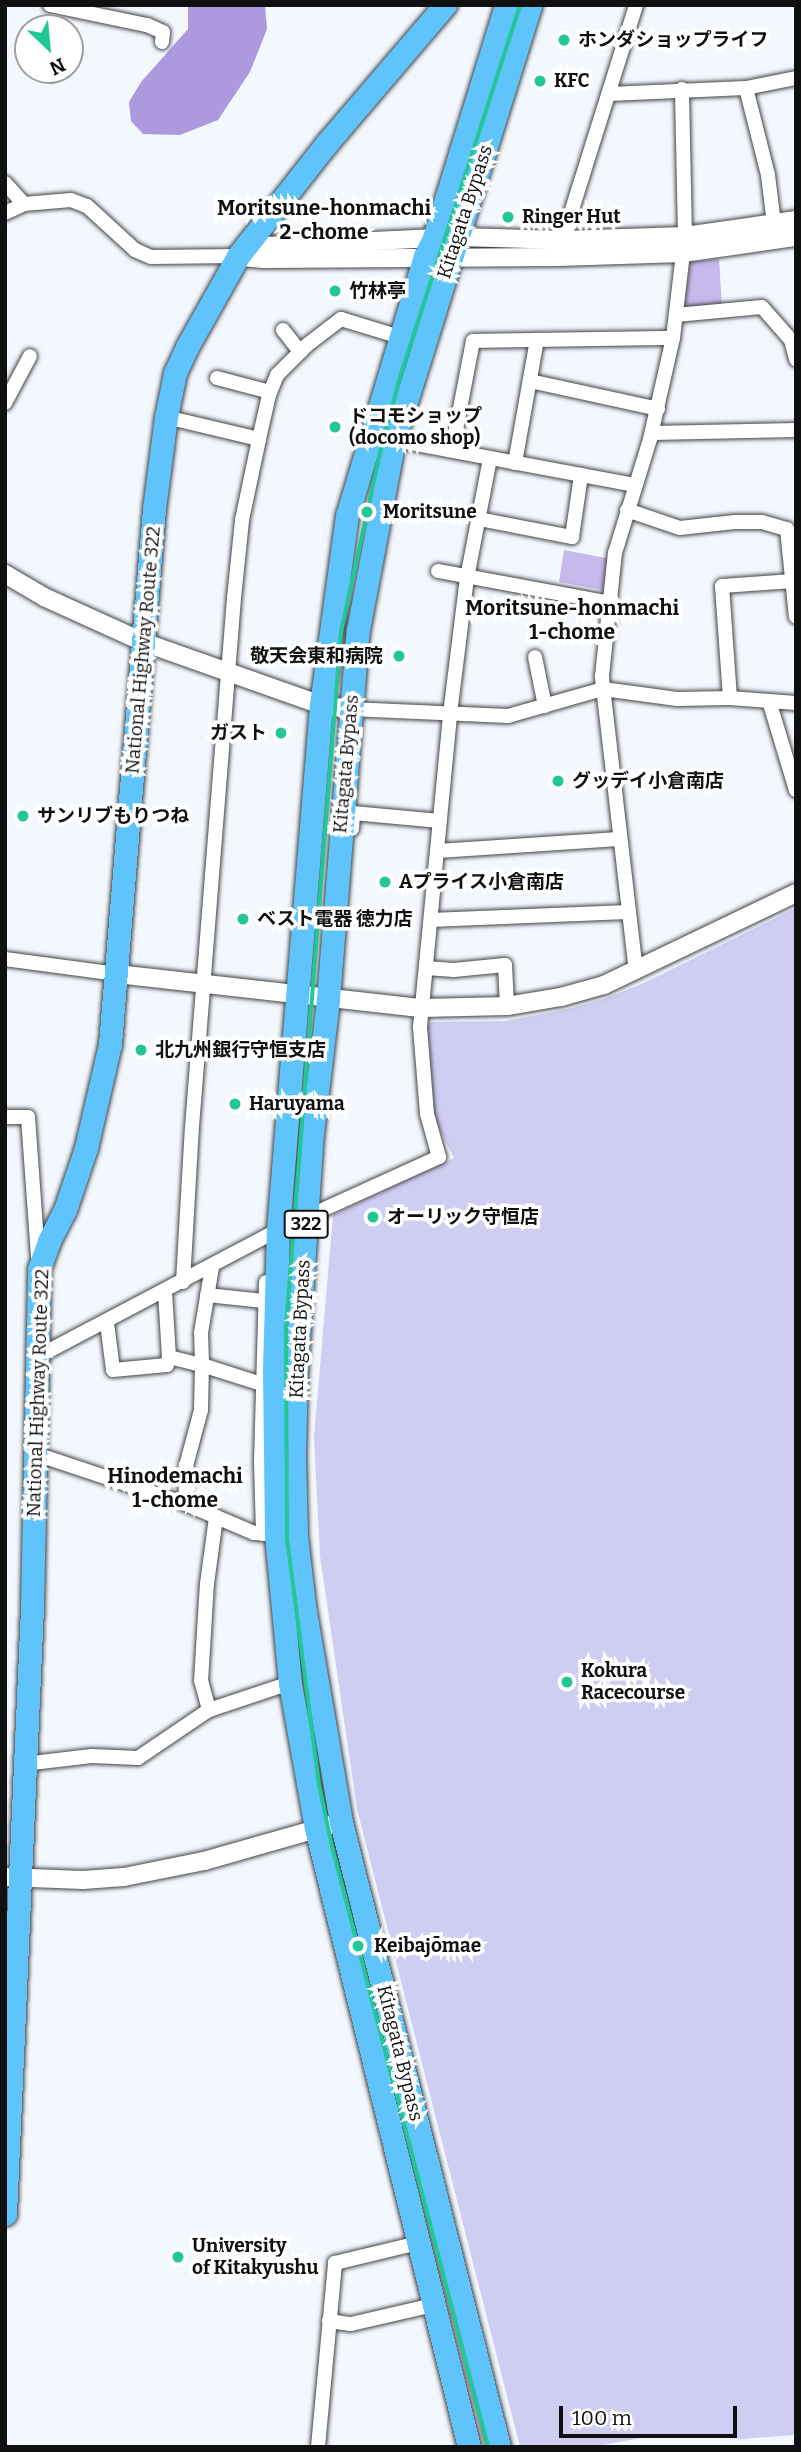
<!DOCTYPE html>
<meta charset="utf-8">
<style>
body{margin:0}
#map{position:relative;width:801px;height:2452px;overflow:hidden;background:#f3f8ff;font-family:Bitter,"Noto Sans JP",serif}
div>[style]{position:absolute}
[style*='--x']{left:calc(var(--x)*1px);top:calc(var(--y)*1px);width:calc(var(--w)*1px);rotate:calc(var(--a)*1deg)}
.green>*{inset:0;background:#c6baec}
.forest>*{inset:0;background:#ad99dd}
.pitch>*{inset:0;background:#d0cdf3}
.roads{filter:drop-shadow(0 0 2px #434343) drop-shadow(0 0 2px #434343)}
.minor>*{height:14px;margin:-7px;padding:0 7px;transform-origin:7px;border-radius:7px;background:#fff}
.tertiary>*{height:18px;margin:-9px;padding:0 9px;transform-origin:9px;border-radius:9px;background:#fff}
.trunk>*{height:23px;margin:-11.5px;padding:0 11.5px;transform-origin:11.5px;border-radius:11.5px;background:#5ec4fb}
.rail>*{height:3.5px;margin:-1.75px;padding:0 1.75px;transform-origin:1.75px;border-radius:1.75px;background:#21c795}
.dots>*{width:19px;height:19px;translate:-50% -50%;box-sizing:border-box;border:4px solid #fff;border-radius:50%}
span{translate:-50% -50%;white-space:nowrap;text-align:center;line-height:1.15;-webkit-text-stroke:7px #fff;paint-order:stroke}
.shield-label span{padding:2px 5px;background:#fff;border:2px solid;border-radius:5px;-webkit-text-stroke-width:0}
.shield-label{font-size:18px;color:#101010;font-weight:700}
.poi-label{font-size:19px;color:#101010;font-weight:700}
.left{translate:0 -50%;text-align:left}
.right{translate:-100% -50%;text-align:right}
.street-label{font-size:19px;color:#101010}
.neighbourhood-label{font-size:21px;color:#101010;font-weight:700}
.frame{position:absolute;inset:0;border:7px solid #101010;pointer-events:none}
.north{position:absolute;left:14px;top:14px;width:70px;height:70px;box-sizing:border-box;background:#fff;border:2px solid #9f9f9f;border-radius:50%;rotate:154deg;font-size:19px;font-weight:700;line-height:28px;text-align:center;color:#101010}
.north::after{content:'';display:block;margin:auto;width:24px;height:32px;background:#21c795;clip-path:polygon(50% 0,100% 100%,50% 72%,0 100%)}
.scale{position:absolute;left:559px;top:2406px;width:178px;height:32px;box-sizing:border-box;border:4px solid #101010;border-top:0;padding-left:9px;font-size:21px;line-height:24px;white-space:nowrap;color:#101010;-webkit-text-stroke:5px #fff;paint-order:stroke}
</style>
<div id="map">
<div class="green">
<i style="clip-path:polygon(719px 259px,722px 307px,690px 311px,685px 303px,690px 262px)"></i>
<i style="clip-path:polygon(564px 550px,611px 559px,609px 587px,603px 590px,559px 582px)"></i>
</div>
<div class="forest">
<i style="clip-path:polygon(188px 5px,265px 5px,267px 29px,250px 72px,218px 120px,180px 135px,143px 134px,131px 121px,129px 102px,141px 82px,188px 29px)"></i>
</div>
<div class="pitch">
<i style="clip-path:polygon(796px 908px,796px 2435px,742px 2439px,663px 2434px,591px 2447px,520px 2447px,357px 1809px,320px 1556px,314px 1437px,333px 1215px,454px 1158px,434px 1118px,426px 1026px,431px 1022px,506px 1021px,568px 1009px,604px 999px,642px 984px)"></i>
</div>
<div class="roads">
<div class="minor">
<i style="--x:50;--y:5;--w:99;--a:11.7"></i>
<i style="--x:147;--y:25;--w:17;--a:24"></i>
<i style="--x:163;--y:32;--w:10;--a:96"></i>
<i style="--x:746;--y:88;--w:90;--a:75.8"></i>
<i style="--x:768;--y:175;--w:49;--a:83"></i>
<i style="--x:609;--y:94;--w:137;--a:-2.5"></i>
<i style="--x:746;--y:88;--w:51;--a:-11.3"></i>
<i style="--x:5;--y:183;--w:28;--a:48"></i>
<i style="--x:5;--y:213;--w:21;--a:-25"></i>
<i style="--x:24;--y:204;--w:47;--a:-4.9"></i>
<i style="--x:71;--y:200;--w:17;--a:21"></i>
<i style="--x:87;--y:206;--w:65;--a:42.5"></i>
<i style="--x:135;--y:250;--w:17;--a:24"></i>
<i style="--x:151;--y:257;--w:87;--a:-0.7"></i>
<i style="--x:560;--y:248;--w:255;--a:-72.6"></i>
<i style="--x:676;--y:315;--w:86;--a:-5.3"></i>
<i style="--x:762;--y:307;--w:44;--a:48.7"></i>
<i style="--x:791;--y:340;--w:20;--a:75"></i>
<i style="--x:283;--y:330;--w:28;--a:52"></i>
<i style="--x:217;--y:378;--w:55;--a:14.8"></i>
<i style="--x:530;--y:381;--w:131;--a:12.3"></i>
<i style="--x:5;--y:403;--w:53;--a:-62"></i>
<i style="--x:166;--y:417;--w:96;--a:13.3"></i>
<i style="--x:652;--y:433;--w:144;--a:-1.2"></i>
<i style="--x:394;--y:440;--w:244;--a:10.6"></i>
<i style="--x:452;--y:450;--w:111;--a:-79.1"></i>
<i style="--x:473;--y:341;--w:200;--a:-0.9"></i>
<i style="--x:515;--y:463;--w:125;--a:-79.9"></i>
<i style="--x:627;--y:510;--w:56;--a:18.8"></i>
<i style="--x:680;--y:528;--w:55;--a:-6.2"></i>
<i style="--x:735;--y:522;--w:27;--a:0"></i>
<i style="--x:762;--y:522;--w:26;--a:16"></i>
<i style="--x:787;--y:529;--w:88;--a:84.2"></i>
<i style="--x:479;--y:519;--w:95;--a:11"></i>
<i style="--x:572;--y:537;--w:63;--a:-81.7"></i>
<i style="--x:438;--y:571;--w:175;--a:10.5"></i>
<i style="--x:535;--y:657;--w:50;--a:78.5"></i>
<i style="--x:730;--y:698;--w:112;--a:-94.1"></i>
<i style="--x:722;--y:586;--w:71;--a:-4"></i>
<i style="--x:770;--y:704;--w:90;--a:73.2"></i>
<i style="--x:350;--y:709;--w:158;--a:2.5"></i>
<i style="--x:508;--y:716;--w:99;--a:-15.9"></i>
<i style="--x:603;--y:689;--w:75;--a:7.7"></i>
<i style="--x:677;--y:699;--w:53;--a:-1.1"></i>
<i style="--x:730;--y:698;--w:66;--a:4.3"></i>
<i style="--x:352;--y:829;--w:16;--a:-86"></i>
<i style="--x:353;--y:813;--w:87;--a:5.3"></i>
<i style="--x:438;--y:851;--w:181;--a:-3.8"></i>
<i style="--x:431;--y:920;--w:196;--a:-2.3"></i>
<i style="--x:5;--y:959;--w:113;--a:7.6"></i>
<i style="--x:426;--y:968;--w:28;--a:4"></i>
<i style="--x:454;--y:970;--w:51;--a:-5.6"></i>
<i style="--x:505;--y:965;--w:41;--a:87.2"></i>
<i style="--x:636;--y:972;--w:298;--a:-96.6"></i>
<i style="--x:602;--y:676;--w:124;--a:-84"></i>
<i style="--x:615;--y:553;--w:119;--a:-72.9"></i>
<i style="--x:650;--y:439;--w:104;--a:-77.2"></i>
<i style="--x:673;--y:338;--w:103;--a:-83.3"></i>
<i style="--x:685;--y:236;--w:147;--a:-91.2"></i>
<i style="--x:5;--y:1117;--w:23;--a:0"></i>
<i style="--x:28;--y:1117;--w:141;--a:85.9"></i>
<i style="--x:212;--y:1267;--w:67;--a:99.5"></i>
<i style="--x:201;--y:1333;--w:32;--a:88"></i>
<i style="--x:202;--y:1365;--w:63;--a:17.6"></i>
<i style="--x:183;--y:1282;--w:155;--a:-86.7"></i>
<i style="--x:192;--y:1127;--w:531;--a:-85.46"></i>
<i style="--x:234;--y:598;--w:78;--a:-84.1"></i>
<i style="--x:242;--y:520;--w:83;--a:-78.1"></i>
<i style="--x:259;--y:439;--w:45;--a:-77.2"></i>
<i style="--x:269;--y:395;--w:22;--a:-68"></i>
<i style="--x:277;--y:375;--w:42;--a:-45"></i>
<i style="--x:307;--y:345;--w:43;--a:-37.4"></i>
<i style="--x:341;--y:319;--w:62;--a:17"></i>
<i style="--x:165;--y:1292;--w:65;--a:86.5"></i>
<i style="--x:169;--y:1357;--w:34;--a:14"></i>
<i style="--x:202;--y:1365;--w:45;--a:91.3"></i>
<i style="--x:201;--y:1410;--w:58;--a:105"></i>
<i style="--x:186;--y:1466;--w:38;--a:90"></i>
<i style="--x:207;--y:1295;--w:57;--a:6"></i>
<i style="--x:107;--y:1323;--w:47;--a:82.7"></i>
<i style="--x:113;--y:1370;--w:54;--a:-5.3"></i>
<i style="--x:167;--y:1365;--w:8;--a:-76"></i>
<i style="--x:39;--y:1356;--w:270;--a:-27.8"></i>
<i style="--x:278;--y:1230;--w:177;--a:-24.4"></i>
<i style="--x:439;--y:1157;--w:45;--a:-105.6"></i>
<i style="--x:427;--y:1114;--w:87;--a:-94.6"></i>
<i style="--x:420;--y:1027;--w:314;--a:-84.5"></i>
<i style="--x:450;--y:714;--w:137;--a:-82.9"></i>
<i style="--x:467;--y:578;--w:122;--a:-79.1"></i>
<i style="--x:33;--y:1453;--w:161;--a:18.4"></i>
<i style="--x:186;--y:1504;--w:74;--a:23.1"></i>
<i style="--x:254;--y:1533;--w:17;--a:3"></i>
<i style="--x:263;--y:1534;--w:72;--a:-91.6"></i>
<i style="--x:261;--y:1462;--w:180;--a:-88.4"></i>
<i style="--x:209;--y:1710;--w:30;--a:-105"></i>
<i style="--x:201;--y:1681;--w:97;--a:-86.5"></i>
<i style="--x:207;--y:1584;--w:68;--a:-82.3"></i>
<i style="--x:24;--y:1764;--w:68;--a:-6.7"></i>
<i style="--x:92;--y:1756;--w:46;--a:2.5"></i>
<i style="--x:138;--y:1758;--w:86;--a:-34.1"></i>
<i style="--x:209;--y:1710;--w:85;--a:-18.4"></i>
<i style="--x:329;--y:2321;--w:22;--a:8"></i>
<i style="--x:351;--y:2324;--w:84;--a:-13"></i>
<i style="--x:318;--y:2447;--w:185;--a:-84.7"></i>
<i style="--x:335;--y:2263;--w:85;--a:-13.5"></i>
</div>
<div class="tertiary">
<i style="--x:238;--y:256;--w:30;--a:-20"></i>
<i style="--x:266;--y:246;--w:193;--a:-2.7"></i>
<i style="--x:459;--y:237;--w:104;--a:1.7"></i>
<i style="--x:563;--y:240;--w:122;--a:-1.9"></i>
<i style="--x:685;--y:236;--w:112;--a:-8.2"></i>
<i style="--x:242;--y:257;--w:22;--a:5"></i>
<i style="--x:264;--y:259;--w:294;--a:-0.4"></i>
<i style="--x:558;--y:257;--w:125;--a:-1.8"></i>
<i style="--x:683;--y:253;--w:114;--a:-8.1"></i>
<i style="--x:5;--y:574;--w:45;--a:30.5"></i>
<i style="--x:44;--y:597;--w:109;--a:24.4"></i>
<i style="--x:143;--y:642;--w:189;--a:19.5"></i>
<i style="--x:321;--y:705;--w:29;--a:8"></i>
<i style="--x:117;--y:974;--w:307;--a:6.4"></i>
<i style="--x:422;--y:1008;--w:85;--a:-1.3"></i>
<i style="--x:507;--y:1006;--w:55;--a:-9.5"></i>
<i style="--x:561;--y:997;--w:45;--a:-15.6"></i>
<i style="--x:604;--y:985;--w:213;--a:-25.6"></i>
<i style="--x:5;--y:1877;--w:78;--a:2.2"></i>
<i style="--x:83;--y:1880;--w:41;--a:-4.2"></i>
<i style="--x:124;--y:1877;--w:82;--a:-11.3"></i>
<i style="--x:204;--y:1861;--w:142;--a:-15.9"></i>
</div>
<div class="trunk">
<i style="--x:5;--y:2214;--w:607;--a:-87.45"></i>
<i style="--x:32;--y:1608;--w:339;--a:-88.8"></i>
<i style="--x:39;--y:1269;--w:30;--a:-70"></i>
<i style="--x:49;--y:1241;--w:35;--a:-63"></i>
<i style="--x:65;--y:1210;--w:65;--a:-71.3"></i>
<i style="--x:86;--y:1148;--w:107;--a:-77"></i>
<i style="--x:110;--y:1044;--w:537;--a:-85.3"></i>
<i style="--x:154;--y:509;--w:93;--a:-82.6"></i>
<i style="--x:166;--y:417;--w:45;--a:-78.4"></i>
<i style="--x:175;--y:373;--w:29;--a:-65"></i>
<i style="--x:187;--y:347;--w:104;--a:-60.7"></i>
<i style="--x:238;--y:256;--w:144;--a:-51.8"></i>
<i style="--x:327;--y:143;--w:182;--a:-49.5"></i>
<i style="--x:469;--y:2447;--w:638;--a:-103.88"></i>
<i style="--x:316;--y:1828;--w:147;--a:-100.2"></i>
<i style="--x:290;--y:1683;--w:150;--a:-95.4"></i>
<i style="--x:276;--y:1534;--w:164;--a:-90.7"></i>
<i style="--x:274;--y:1370;--w:140;--a:-88.4"></i>
<i style="--x:278;--y:1230;--w:527;--a:-85.32"></i>
<i style="--x:321;--y:705;--w:191;--a:-82.2"></i>
<i style="--x:347;--y:516;--w:271;--a:-73.3"></i>
<i style="--x:425;--y:256;--w:20;--a:-63"></i>
<i style="--x:434;--y:238;--w:244;--a:-72.8"></i>
<i style="--x:499;--y:2447;--w:645;--a:-104.19"></i>
<i style="--x:341;--y:1822;--w:220;--a:-99.7"></i>
<i style="--x:304;--y:1605;--w:69;--a:-96.6"></i>
<i style="--x:296;--y:1536;--w:80;--a:-91.4"></i>
<i style="--x:294;--y:1456;--w:83;--a:-88.6"></i>
<i style="--x:296;--y:1373;--w:240;--a:-86.2"></i>
<i style="--x:312;--y:1134;--w:136;--a:-83.2"></i>
<i style="--x:328;--y:999;--w:370;--a:-85.4"></i>
<i style="--x:358;--y:630;--w:193;--a:-79.3"></i>
<i style="--x:394;--y:440;--w:456;--a:-72.6"></i>
</div>
</div>
<div class="rail">
<i style="--x:488;--y:2447;--w:620;--a:-104.57"></i>
<i style="--x:332;--y:1847;--w:63;--a:-101.8"></i>
<i style="--x:319;--y:1785;--w:249;--a:-97.4"></i>
<i style="--x:287;--y:1538;--w:212;--a:-90.3"></i>
<i style="--x:286;--y:1326;--w:696;--a:-85.47"></i>
<i style="--x:341;--y:632;--w:183;--a:-77.7"></i>
<i style="--x:380;--y:453;--w:79;--a:-75.3"></i>
<i style="--x:400;--y:377;--w:391;--a:-72.1"></i>
</div>
<div class="dots">
<i style="left:564px;top:40px;background:#21c795"></i>
<i style="left:540px;top:81px;background:#21c795"></i>
<i style="left:508px;top:217px;background:#21c795"></i>
<i style="left:335px;top:291px;background:#21c795"></i>
<i style="left:335px;top:427px;background:#21c795"></i>
<i style="left:367px;top:512px;background:#21c795"></i>
<i style="left:399px;top:656px;background:#21c795"></i>
<i style="left:281px;top:733px;background:#21c795"></i>
<i style="left:558px;top:781px;background:#21c795"></i>
<i style="left:23px;top:816px;background:#21c795"></i>
<i style="left:385px;top:882px;background:#21c795"></i>
<i style="left:243px;top:919px;background:#21c795"></i>
<i style="left:141px;top:1050px;background:#21c795"></i>
<i style="left:235px;top:1104px;background:#21c795"></i>
<i style="left:373px;top:1217px;background:#21c795"></i>
<i style="left:567px;top:1682px;background:#21c795"></i>
<i style="left:358px;top:1946px;background:#21c795"></i>
<i style="left:178px;top:2257px;background:#21c795"></i>
</div>
<div class="shield-label">
<span style="left:306px;top:1224px">322</span>
</div>
<div class="poi-label">
<span class="left" style="left:578px;top:40px">ホンダショップライフ</span>
<span class="left" style="left:554px;top:81px">KFC</span>
<span class="left" style="left:522px;top:217px">Ringer Hut</span>
<span class="left" style="left:349px;top:291px">竹林亭</span>
<span class="left" style="left:349px;top:427px">ドコモショップ<br>(docomo shop)</span>
<span class="left" style="left:383px;top:512px">Moritsune</span>
<span class="right" style="left:383px;top:656px">敬天会東和病院</span>
<span class="right" style="left:267px;top:733px">ガスト</span>
<span class="left" style="left:572px;top:781px">グッデイ小倉南店</span>
<span class="left" style="left:37px;top:816px">サンリブもりつね</span>
<span class="left" style="left:399px;top:882px">Aプライス小倉南店</span>
<span class="left" style="left:257px;top:919px">ベスト電器 徳力店</span>
<span class="left" style="left:155px;top:1050px">北九州銀行守恒支店</span>
<span class="left" style="left:249px;top:1104px">Haruyama</span>
<span class="left" style="left:387px;top:1217px">オーリック守恒店</span>
<span class="left" style="left:581px;top:1682px">Kokura<br>Racecourse</span>
<span class="left" style="left:374px;top:1946px">Keibajōmae</span>
<span class="left" style="left:192px;top:2257px">University<br>of Kitakyushu</span>
</div>
<div class="street-label">
<span style="left:465px;top:212px;rotate:-72deg">Kitagata Bypass</span>
<span style="left:143px;top:650px;rotate:-85deg">National Highway Route 322</span>
<span style="left:346px;top:764px;rotate:-85deg">Kitagata Bypass</span>
<span style="left:300px;top:1329px;rotate:-87deg">Kitagata Bypass</span>
<span style="left:38px;top:1393px;rotate:-88deg">National Highway Route 322</span>
<span style="left:400px;top:2053px;rotate:76deg">Kitagata Bypass</span>
</div>
<div class="neighbourhood-label">
<span style="left:324px;top:220px">Moritsune-honmachi<br>2-chome</span>
<span style="left:572px;top:620px">Moritsune-honmachi<br>1-chome</span>
<span style="left:175px;top:1488px">Hinodemachi<br>1-chome</span>
</div>
<div class="frame"></div>
<div class="north">N</div>
<div class="scale">100 m</div>
</div>
